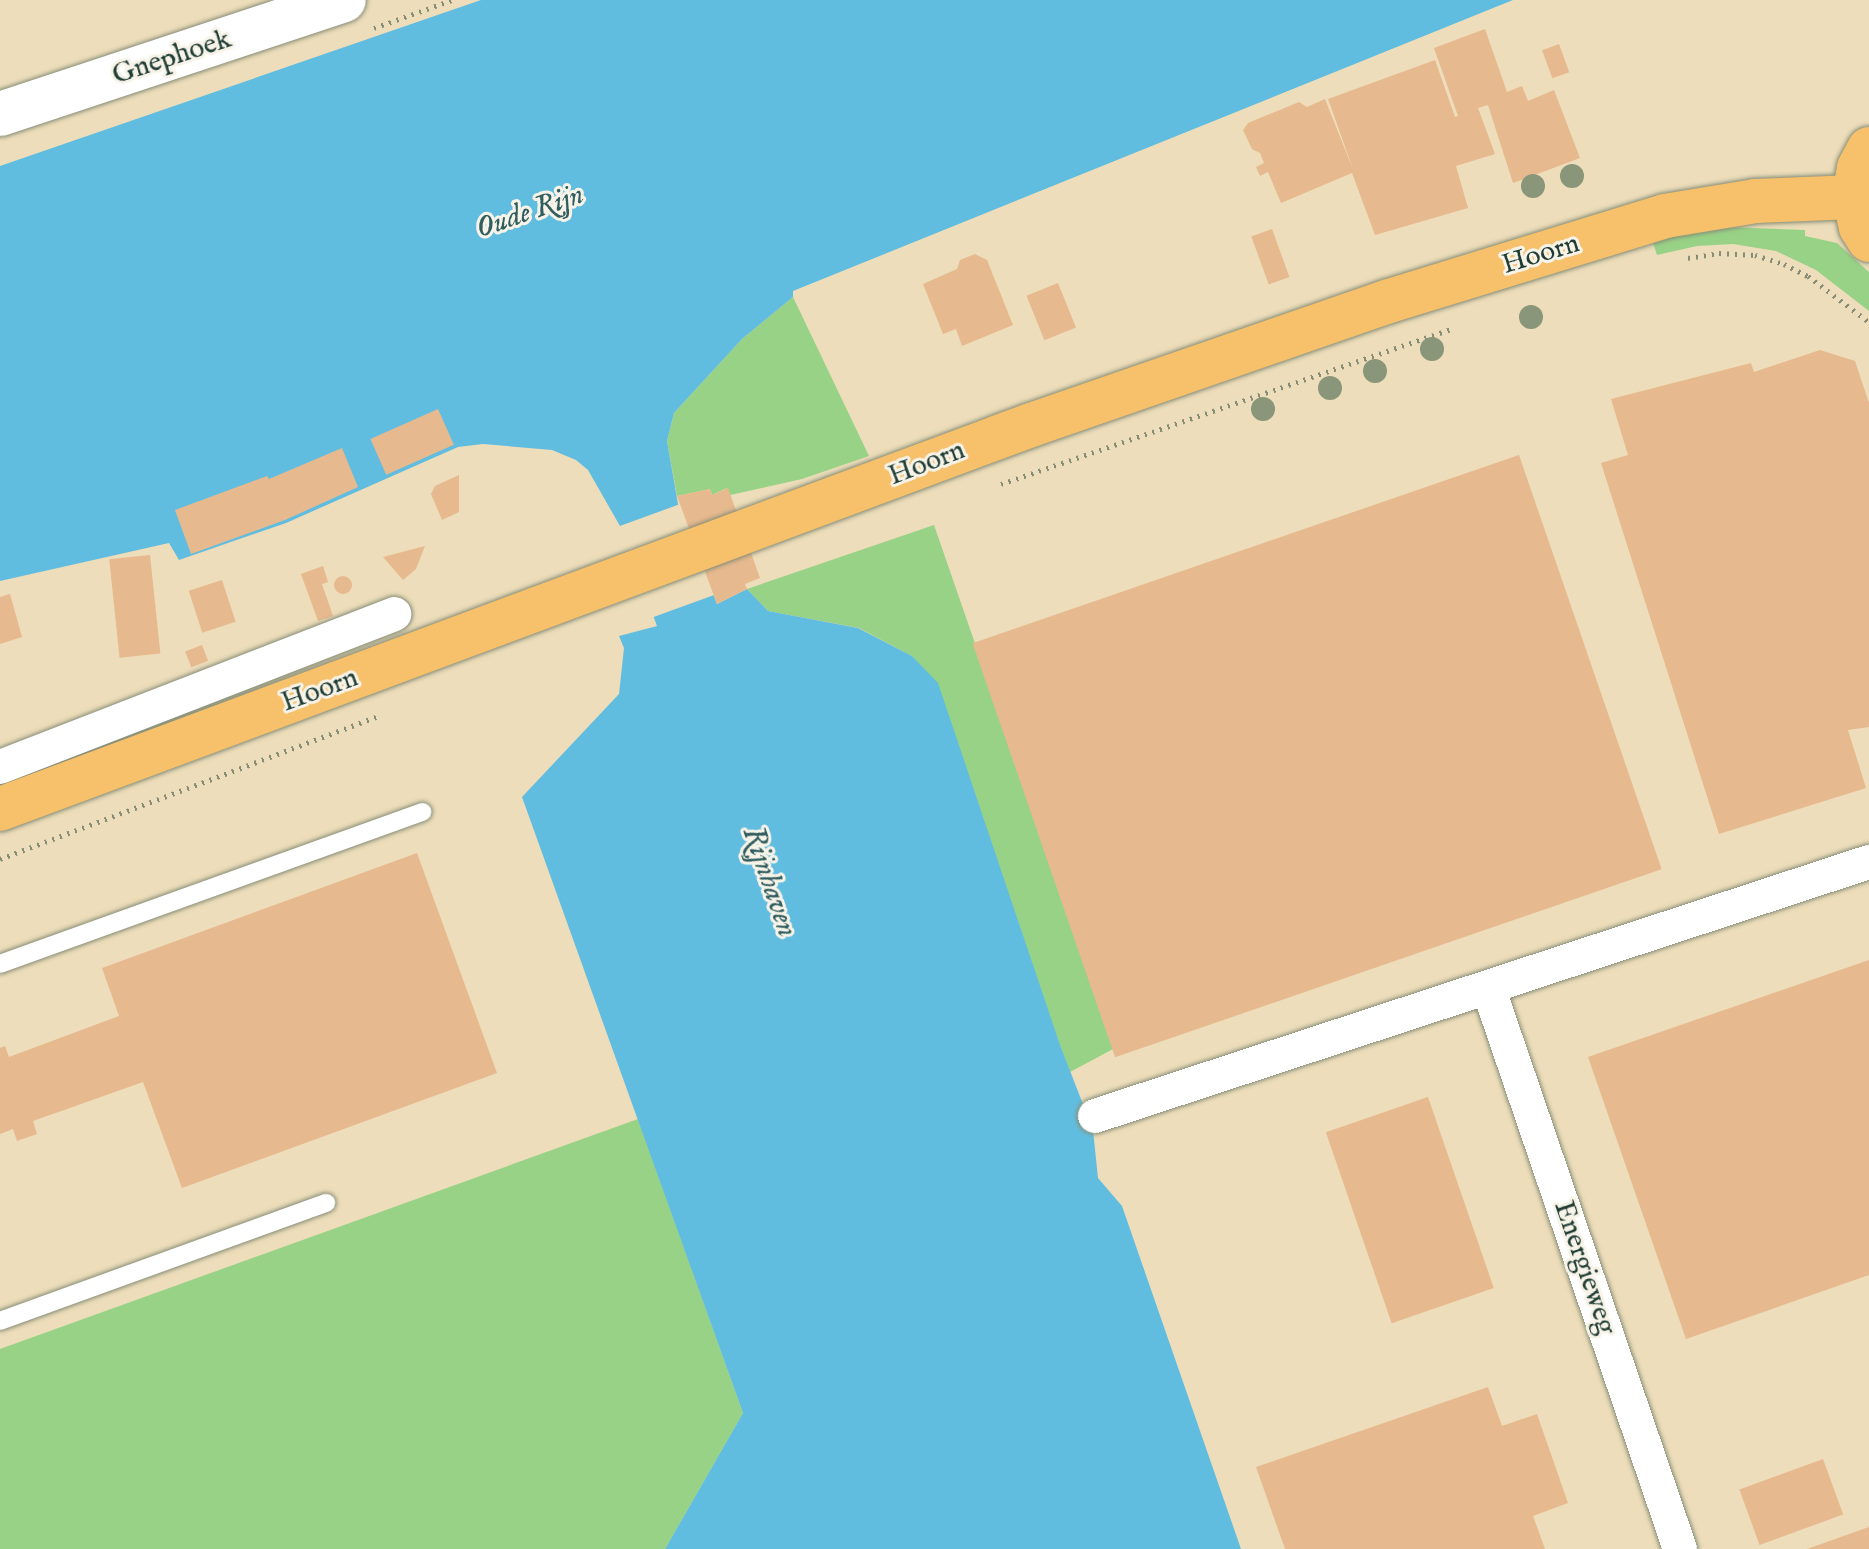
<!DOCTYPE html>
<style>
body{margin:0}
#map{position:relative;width:1869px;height:1549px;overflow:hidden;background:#edddba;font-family:"IM FELL English",serif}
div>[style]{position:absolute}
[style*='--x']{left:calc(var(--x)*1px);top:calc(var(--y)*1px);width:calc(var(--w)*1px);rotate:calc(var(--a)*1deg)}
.green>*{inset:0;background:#98d286}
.water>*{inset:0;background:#61bddf}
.pier>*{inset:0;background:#edddba;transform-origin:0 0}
.building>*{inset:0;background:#e7b98e;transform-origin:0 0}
.round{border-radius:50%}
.path>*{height:5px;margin-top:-2.5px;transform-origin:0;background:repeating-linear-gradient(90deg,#868d77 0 2px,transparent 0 8px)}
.roads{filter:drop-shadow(0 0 2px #868d77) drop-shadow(0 0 2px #868d77)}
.service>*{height:18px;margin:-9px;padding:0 9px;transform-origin:9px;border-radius:9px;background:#fff}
.minor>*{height:34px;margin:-17px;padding:0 17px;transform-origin:17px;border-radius:17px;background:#fff}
.tertiary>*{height:44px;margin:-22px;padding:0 22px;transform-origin:22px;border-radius:22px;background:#fff}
.primary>*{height:44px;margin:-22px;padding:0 22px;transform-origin:22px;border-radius:22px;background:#f7c06b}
.trees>*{width:24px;height:24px;margin:-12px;border-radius:50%;background:#899679}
span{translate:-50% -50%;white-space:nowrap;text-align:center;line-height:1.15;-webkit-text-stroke:6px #f7f3e8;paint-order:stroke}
.street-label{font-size:28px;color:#1f3d34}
.water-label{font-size:30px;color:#305d5f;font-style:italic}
</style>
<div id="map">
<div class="green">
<i style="clip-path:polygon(1721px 227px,1805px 230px,1805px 236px,1837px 243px,1869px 272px,1869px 311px,1816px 270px,1776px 251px,1733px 244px,1697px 246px,1657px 255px,1652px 240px)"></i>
<i style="clip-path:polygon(793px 297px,869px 456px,802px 479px,730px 495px,727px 488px,712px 495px,710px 489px,677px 496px,667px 441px,674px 413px,742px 339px)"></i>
<i style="clip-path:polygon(934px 525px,1115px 1048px,1070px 1072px,912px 656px,859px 628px,768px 611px,747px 589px)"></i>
<i style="clip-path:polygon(638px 1119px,743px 1413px,665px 1549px,0 1549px,0 1349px)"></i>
</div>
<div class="water">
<i style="clip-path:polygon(481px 0,1513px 0,793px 291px,793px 297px,742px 339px,674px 413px,667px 441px,678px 504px,717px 604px,747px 589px,768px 611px,858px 628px,912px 656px,938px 683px,1060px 1045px,1093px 1130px,1098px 1178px,1122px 1206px,1241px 1549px,665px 1549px,743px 1413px,522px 797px,619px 694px,624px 648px,619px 636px,657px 626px,620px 526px,588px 470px,576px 460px,552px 450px,483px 444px,458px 447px,286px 523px,179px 560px,169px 543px,0 581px,0 166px)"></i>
</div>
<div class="pier">
<i style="left:683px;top:503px;width:97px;height:71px;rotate:70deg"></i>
</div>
<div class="building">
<i style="clip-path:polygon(1485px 29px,1507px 92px,1522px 86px,1528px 101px,1554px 90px,1580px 158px,1513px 183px,1488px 105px,1478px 108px,1495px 154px,1456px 166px,1468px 208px,1375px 235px,1352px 173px,1281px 203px,1268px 172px,1260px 176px,1256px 167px,1264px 163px,1260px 153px,1252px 149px,1243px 130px,1248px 123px,1299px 102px,1307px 107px,1325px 99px,1354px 172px,1328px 99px,1435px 60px,1455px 117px,1458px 116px,1434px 48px)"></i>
<i style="left:1559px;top:44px;width:30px;height:18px;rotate:70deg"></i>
<i style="left:1272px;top:229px;width:51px;height:22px;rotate:70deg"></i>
<i style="clip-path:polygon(975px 254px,987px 260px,1013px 325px,962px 346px,956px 329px,943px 334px,923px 284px,957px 269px,960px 260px)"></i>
<i style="left:1058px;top:283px;width:48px;height:34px;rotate:68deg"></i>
<i style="clip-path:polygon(1820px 350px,1855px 361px,1869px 403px,1869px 727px,1848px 730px,1866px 788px,1719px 834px,1601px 463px,1628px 455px,1611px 399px,1751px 363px,1754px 372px)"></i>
<i style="left:438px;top:409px;width:39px;height:74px;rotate:66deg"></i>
<i style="clip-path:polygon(342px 448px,358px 487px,285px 520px,191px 554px,175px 510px,267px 476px,269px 479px)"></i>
<i style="left:1519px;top:455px;width:438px;height:578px;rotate:71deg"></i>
<i style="clip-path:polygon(459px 475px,459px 512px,442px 520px,431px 494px,435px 486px)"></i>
<i style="clip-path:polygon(728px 488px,760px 578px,745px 584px,747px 589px,717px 604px,677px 496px,710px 489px,712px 495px)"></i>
<i style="clip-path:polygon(425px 546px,416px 569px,403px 580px,383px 557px)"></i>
<i style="left:150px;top:555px;width:99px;height:41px;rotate:84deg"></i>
<i style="clip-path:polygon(323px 566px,328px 582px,322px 584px,333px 616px,318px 621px,301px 574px)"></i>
<i class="round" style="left:334px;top:576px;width:18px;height:18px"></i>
<i style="left:222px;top:580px;width:44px;height:35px;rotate:72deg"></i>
<i style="clip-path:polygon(10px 594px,22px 637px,0 644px,0 597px)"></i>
<i style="left:202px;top:645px;width:17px;height:18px;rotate:69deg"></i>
<i style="clip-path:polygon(417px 853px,497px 1073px,182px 1188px,143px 1082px,33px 1121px,37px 1134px,17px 1141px,13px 1129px,0 1134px,0 1048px,5px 1046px,9px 1057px,119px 1016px,102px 968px)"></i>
<i style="clip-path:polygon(1869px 960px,1869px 1275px,1686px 1339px,1588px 1057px)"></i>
<i style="left:1428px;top:1097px;width:202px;height:108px;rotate:71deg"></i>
<i style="clip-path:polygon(1488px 1387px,1502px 1426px,1537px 1414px,1568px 1503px,1533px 1516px,1545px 1549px,1285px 1549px,1256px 1467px)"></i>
<i style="left:1823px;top:1459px;width:59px;height:89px;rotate:70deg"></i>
<i style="clip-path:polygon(1869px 1527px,1869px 1549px,1807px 1549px)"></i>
</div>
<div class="path">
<i style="--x:374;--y:28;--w:83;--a:-19.7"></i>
<i style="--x:1688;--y:258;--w:31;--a:-9"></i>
<i style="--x:1719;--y:253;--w:36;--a:3"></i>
<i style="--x:1755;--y:255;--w:30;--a:17"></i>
<i style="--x:1784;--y:264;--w:27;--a:27"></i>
<i style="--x:1808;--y:276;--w:76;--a:37"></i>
<i style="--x:1001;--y:484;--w:478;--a:-19"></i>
<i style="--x:0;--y:859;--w:407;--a:-20.7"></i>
</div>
<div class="roads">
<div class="service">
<i style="--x:0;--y:964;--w:449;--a:-19.8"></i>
<i style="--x:0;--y:1321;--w:347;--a:-19.9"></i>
</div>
<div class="minor">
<i style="--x:0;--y:767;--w:423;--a:-21.2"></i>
<i style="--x:1488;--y:987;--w:594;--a:71.14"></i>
<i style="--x:1095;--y:1116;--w:815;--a:-18.17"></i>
</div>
<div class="tertiary">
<i style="--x:0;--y:114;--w:362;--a:-18.3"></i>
</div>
<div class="primary">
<i style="--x:1869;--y:149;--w:21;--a:118"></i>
<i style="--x:1859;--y:168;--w:29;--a:100"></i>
<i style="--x:1854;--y:197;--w:31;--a:77"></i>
<i style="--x:1861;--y:227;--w:15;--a:58"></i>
<i style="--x:0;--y:809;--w:1100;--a:-20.43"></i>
<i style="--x:1031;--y:425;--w:376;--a:-19.1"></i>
<i style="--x:1386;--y:302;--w:292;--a:-17.1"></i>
<i style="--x:1665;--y:216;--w:92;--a:-9.4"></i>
<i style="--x:1756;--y:201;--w:98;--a:-2.3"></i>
</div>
</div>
<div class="trees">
<i style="left:1572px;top:176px"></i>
<i style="left:1533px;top:186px"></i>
<i style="left:1531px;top:317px"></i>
<i style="left:1432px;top:349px"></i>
<i style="left:1375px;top:371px"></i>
<i style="left:1330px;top:388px"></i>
<i style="left:1263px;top:409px"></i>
</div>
<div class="street-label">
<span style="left:172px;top:58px;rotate:-18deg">Gnephoek</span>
<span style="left:1541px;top:255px;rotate:-17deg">Hoorn</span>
<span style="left:927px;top:464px;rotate:-21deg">Hoorn</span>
<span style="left:320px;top:691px;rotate:-20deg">Hoorn</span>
<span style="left:1584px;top:1268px;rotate:71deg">Energieweg</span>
</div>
<div class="water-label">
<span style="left:530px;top:212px;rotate:-19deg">Oude Rijn</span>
<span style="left:769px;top:882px;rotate:71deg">Rijnhaven</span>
</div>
</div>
